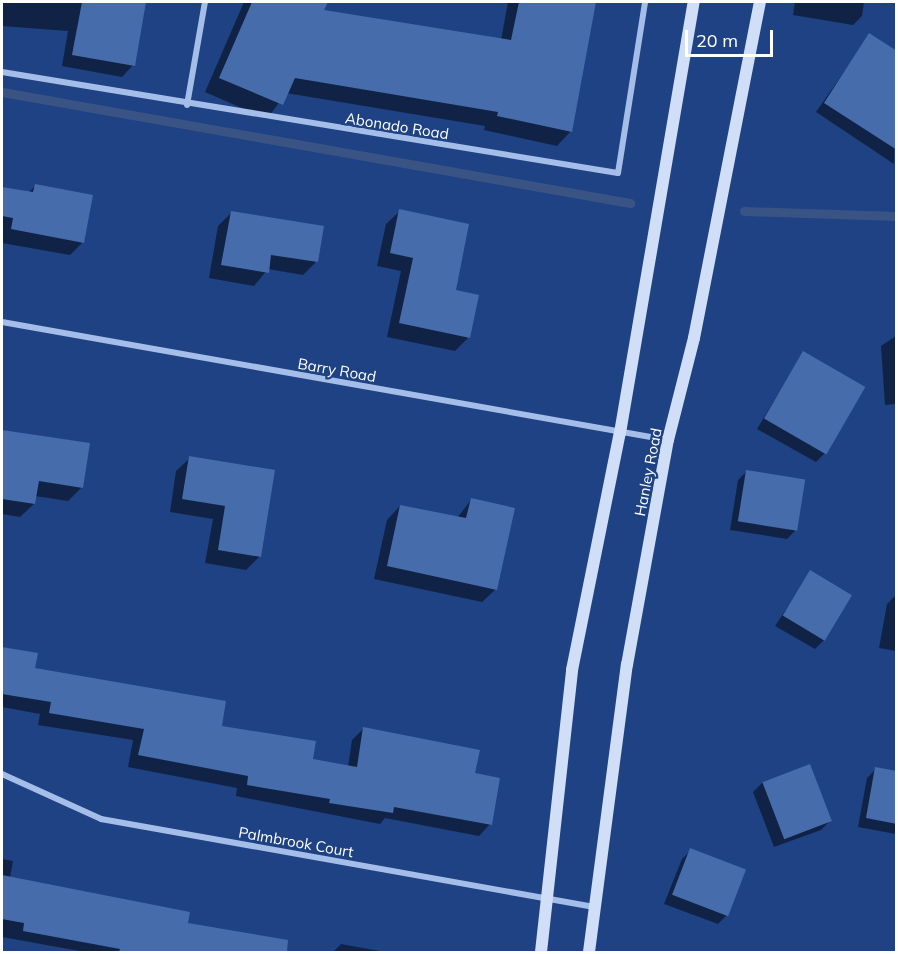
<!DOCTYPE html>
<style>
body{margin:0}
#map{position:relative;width:898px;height:954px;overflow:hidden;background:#1e4283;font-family:Mulish,sans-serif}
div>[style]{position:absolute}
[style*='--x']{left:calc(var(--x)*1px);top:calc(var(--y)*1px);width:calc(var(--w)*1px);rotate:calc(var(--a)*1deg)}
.shadow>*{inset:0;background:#0007}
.stream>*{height:9px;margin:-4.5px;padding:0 4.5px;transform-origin:4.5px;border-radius:4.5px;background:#395484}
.building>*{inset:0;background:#476cac;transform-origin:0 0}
.street>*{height:6px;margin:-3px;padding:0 3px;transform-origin:3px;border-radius:3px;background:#a5bee9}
.secondary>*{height:12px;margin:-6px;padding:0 6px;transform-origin:6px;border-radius:6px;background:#d0def7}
span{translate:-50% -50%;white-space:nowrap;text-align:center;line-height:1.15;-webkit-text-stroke:4.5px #1e4283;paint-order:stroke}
.street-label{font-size:15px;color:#fff}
.frame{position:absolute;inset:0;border:3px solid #fff;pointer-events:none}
.scale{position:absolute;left:685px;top:30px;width:88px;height:27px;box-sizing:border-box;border:3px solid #fff;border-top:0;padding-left:8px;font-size:18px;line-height:21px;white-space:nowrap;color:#fff;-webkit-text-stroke:4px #1e4283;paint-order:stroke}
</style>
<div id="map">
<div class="shadow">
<i style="clip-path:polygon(2px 2px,145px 2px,133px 65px,122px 77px,62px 66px,68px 31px,2px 26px)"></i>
<i style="clip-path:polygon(244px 2px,326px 2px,322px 11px,501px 40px,508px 2px,595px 2px,571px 131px,557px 146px,484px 130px,485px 126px,286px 93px,267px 119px,205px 92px)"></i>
<i style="clip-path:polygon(795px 2px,864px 2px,862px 16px,853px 25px,793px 15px)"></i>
<i style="clip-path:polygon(870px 35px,896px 53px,894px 164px,816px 112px)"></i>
<i style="clip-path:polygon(35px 186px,83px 242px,70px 255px,2px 243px,2px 189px,28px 193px)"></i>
<i style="clip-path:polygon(400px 211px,454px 291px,468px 338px,455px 351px,387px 337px,401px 271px,377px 266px,386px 224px)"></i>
<i style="clip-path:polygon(232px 212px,316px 262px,303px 275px,268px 269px,254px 286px,209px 278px,218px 226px)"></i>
<i style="clip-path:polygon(896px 336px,896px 404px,885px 405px,881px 346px)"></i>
<i style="clip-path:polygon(803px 353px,825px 453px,816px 462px,757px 429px)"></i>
<i style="clip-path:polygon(2px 431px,88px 444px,82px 487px,68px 501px,35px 496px,34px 504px,20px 517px,2px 514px)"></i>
<i style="clip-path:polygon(190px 458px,273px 471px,260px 556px,246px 570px,205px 563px,213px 519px,170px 512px,176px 471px)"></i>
<i style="clip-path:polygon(747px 471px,796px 530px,787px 539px,730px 530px,738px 480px)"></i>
<i style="clip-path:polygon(471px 500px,496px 589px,482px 602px,374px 579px,387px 520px,400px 506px,457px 518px)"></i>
<i style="clip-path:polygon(811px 572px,824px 640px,815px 649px,775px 626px)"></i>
<i style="clip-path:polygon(896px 595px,896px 651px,879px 648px,887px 604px)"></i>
<i style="clip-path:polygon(2px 648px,36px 654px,33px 670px,220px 727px,311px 761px,348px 767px,352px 740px,364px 728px,473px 775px,490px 824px,479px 836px,385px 818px,380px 824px,236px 796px,237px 788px,128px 767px,133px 740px,38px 725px,40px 714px,2px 707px)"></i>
<i style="clip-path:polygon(809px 766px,830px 821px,821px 830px,774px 847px,753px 792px,762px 783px)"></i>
<i style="clip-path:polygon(876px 769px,896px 773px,896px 834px,858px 827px,867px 778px)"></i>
<i style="clip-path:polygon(691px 850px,727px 915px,718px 924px,664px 904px,682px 859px)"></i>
<i style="clip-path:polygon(2px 859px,13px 861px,10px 878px,186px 924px,285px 941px,283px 952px,85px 952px,2px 937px)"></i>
<i style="clip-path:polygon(341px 944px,385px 952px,333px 952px)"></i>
</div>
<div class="stream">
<i style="--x:2;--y:92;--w:638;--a:10.02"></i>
<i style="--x:744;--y:211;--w:152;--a:1.9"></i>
</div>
<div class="building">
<i style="clip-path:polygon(82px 2px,146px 2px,135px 66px,72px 55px)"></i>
<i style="clip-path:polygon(252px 2px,328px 2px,324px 10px,511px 40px,519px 2px,596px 2px,572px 132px,497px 116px,498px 112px,295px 78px,283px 105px,219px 78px)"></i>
<i style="clip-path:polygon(869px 33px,897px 51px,897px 150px,824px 103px)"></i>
<i style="clip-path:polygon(35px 184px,93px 195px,84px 243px,11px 229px,13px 218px,2px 216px,2px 187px,33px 192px)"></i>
<i style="clip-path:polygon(399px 209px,469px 224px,456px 290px,479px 295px,470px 338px,399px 323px,413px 258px,390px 253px)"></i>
<i style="clip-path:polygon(231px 211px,324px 226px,318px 262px,271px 255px,269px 273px,221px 265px)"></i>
<i style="left:803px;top:351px;width:72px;height:78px;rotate:30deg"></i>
<i style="clip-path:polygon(2px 430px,90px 443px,83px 488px,39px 481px,35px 504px,2px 499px)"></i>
<i style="clip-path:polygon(189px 456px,275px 470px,261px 557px,218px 550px,225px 506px,182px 499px)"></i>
<i style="left:746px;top:470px;width:60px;height:52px;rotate:9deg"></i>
<i style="clip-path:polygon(471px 498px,515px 508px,497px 590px,387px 566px,400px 505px,466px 518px)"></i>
<i style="left:810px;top:570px;width:49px;height:53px;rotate:31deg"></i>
<i style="clip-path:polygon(2px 647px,38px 653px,35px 668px,226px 701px,222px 726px,316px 741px,313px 759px,357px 767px,363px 727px,480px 750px,475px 773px,500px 778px,492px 825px,394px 807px,393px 813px,329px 803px,330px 799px,247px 785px,248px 776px,138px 755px,144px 729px,49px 713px,51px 702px,2px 694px)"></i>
<i style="left:810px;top:764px;width:61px;height:51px;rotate:69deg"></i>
<i style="clip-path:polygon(875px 767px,897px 771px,897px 824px,866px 818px)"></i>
<i style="left:690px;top:848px;width:60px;height:50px;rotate:21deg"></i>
<i style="clip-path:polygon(2px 875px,190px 912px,188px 923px,288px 940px,287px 952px,119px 952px,120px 949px,23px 931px,24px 923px,2px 919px)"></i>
</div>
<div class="street">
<i style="--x:2;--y:72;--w:624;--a:9.31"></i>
<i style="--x:618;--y:173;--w:173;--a:-81"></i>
<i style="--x:187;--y:105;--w:105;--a:-80.1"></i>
<i style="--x:2;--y:322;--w:676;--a:10.05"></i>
<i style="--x:2;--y:774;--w:109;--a:24.4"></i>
<i style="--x:101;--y:819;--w:501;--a:10.12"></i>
</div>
<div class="secondary">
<i style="--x:541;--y:952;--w:284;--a:-83.7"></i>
<i style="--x:572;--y:670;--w:242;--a:-78.6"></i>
<i style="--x:620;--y:433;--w:437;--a:-80.3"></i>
<i style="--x:589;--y:952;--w:290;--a:-82.5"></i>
<i style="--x:627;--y:665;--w:229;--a:-79.7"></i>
<i style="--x:668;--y:440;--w:105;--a:-75.7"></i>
<i style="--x:694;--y:338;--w:342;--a:-78.9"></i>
</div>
<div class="street-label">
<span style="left:397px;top:126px;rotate:9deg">Abonado Road</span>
<span style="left:337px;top:370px;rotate:10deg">Barry Road</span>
<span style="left:648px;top:472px;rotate:-79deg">Hanley Road</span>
<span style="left:296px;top:842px;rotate:10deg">Palmbrook Court</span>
</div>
<div class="frame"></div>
<div class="scale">20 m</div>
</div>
